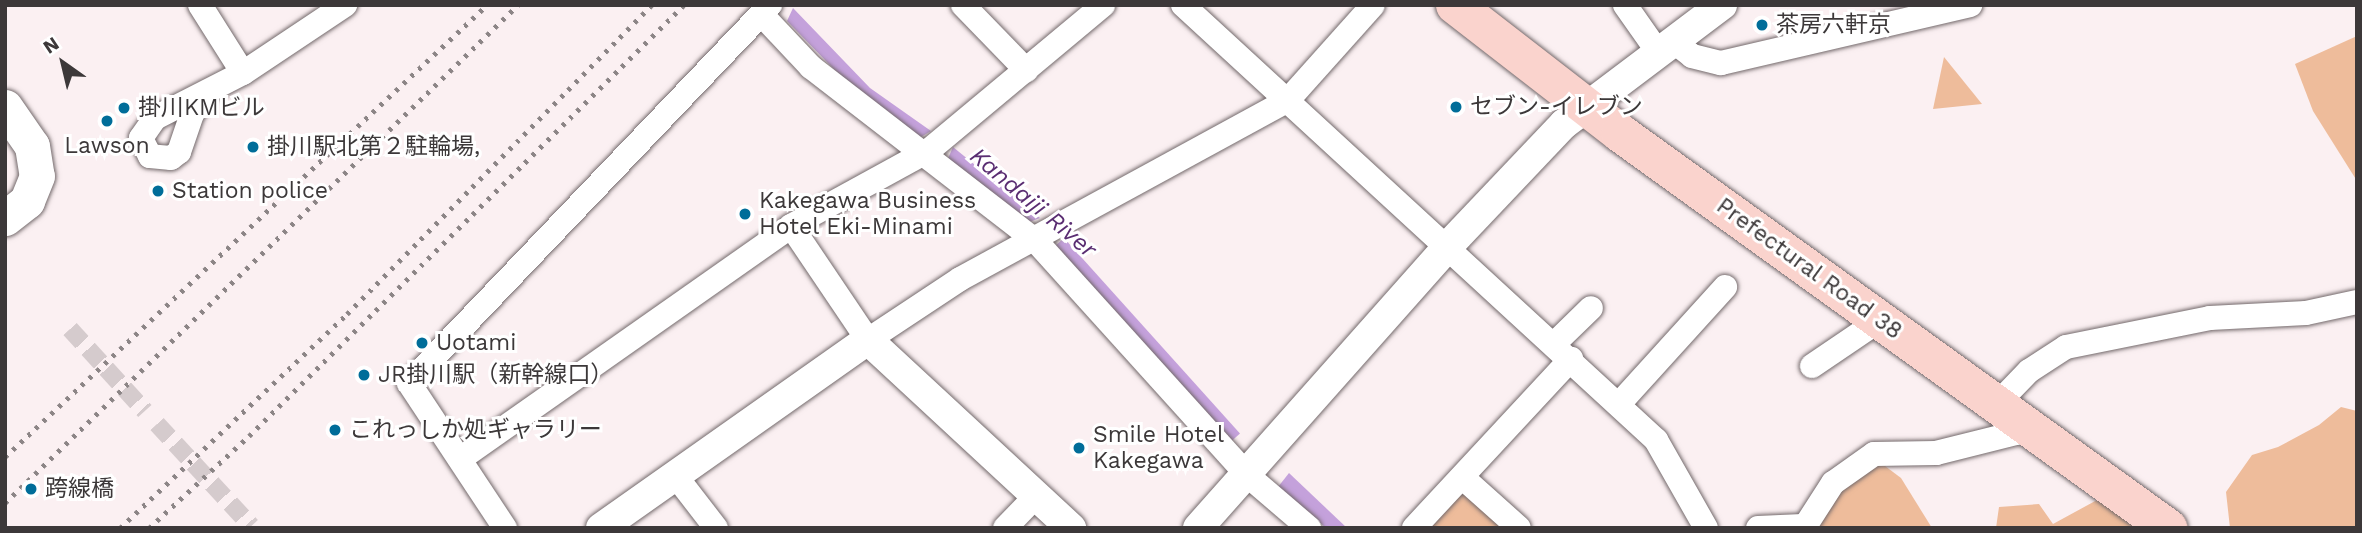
<!DOCTYPE html>
<meta charset="utf-8">
<style>
body{margin:0}
#map{position:relative;width:2362px;height:533px;overflow:hidden;background:#fbf0f2;font-family:"Work Sans","Noto Sans JP",sans-serif}
div>[style]{position:absolute}
[style*='--x']{left:calc(var(--x)*1px);top:calc(var(--y)*1px);width:calc(var(--w)*1px);rotate:calc(var(--a)*1deg)}
.green>*{inset:0;background:#eebc9b}
.water>*{inset:0;background:#c4a1db;transform-origin:0 0}
.pedestrian-tunnel>*{height:18px;margin-top:-9px;transform-origin:0;background:repeating-linear-gradient(90deg,#d5cbcd 0 18px,transparent 0 27px)}
.roads{filter:drop-shadow(0 0 2px #73696b) drop-shadow(0 0 2px #73696b)}
.minor>*{height:24px;margin:-12px;padding:0 12px;transform-origin:12px;border-radius:12px;background:#fff}
.tertiary>*{height:30px;margin:-15px;padding:0 15px;transform-origin:15px;border-radius:15px;background:#fff}
.secondary>*{height:35px;margin:-17.5px;padding:0 17.5px;transform-origin:17.5px;border-radius:17.5px;background:#fff}
.primary>*{height:38px;margin:-19px;padding:0 19px;transform-origin:19px;border-radius:19px;background:#fad3cd}
.rail>*{height:5px;margin-top:-2.5px;transform-origin:0;background:repeating-linear-gradient(90deg,#8c8586 0 3.5px,transparent 0 10.5px)}
.dots>*{width:19px;height:19px;translate:-50% -50%;box-sizing:border-box;border:4px solid #fff;border-radius:50%}
span{translate:-50% -50%;white-space:nowrap;text-align:center;line-height:1.15;-webkit-text-stroke:6px #fff;paint-order:stroke}
.poi-label{font-size:23px;color:#3c3839}
.left{translate:0 -50%;text-align:left}
.street-label{font-size:23px;color:#3c3839}
.water-label{font-size:24px;color:#5a2d72;font-style:italic}
.frame{position:absolute;inset:0;border:7px solid #3c3839;pointer-events:none}
.north{position:absolute;left:28px;top:28px;width:70px;height:70px;-webkit-text-stroke:5px #fff;paint-order:stroke;rotate:326deg;font-size:19px;font-weight:700;line-height:28px;text-align:center;color:#3c3839}
.north::after{content:'';display:block;margin:auto;width:24px;height:32px;background:#3c3839;clip-path:polygon(50% 0,100% 100%,50% 72%,0 100%)}
</style>
<div id="map">
<div class="green">
<i style="clip-path:polygon(2357px 36px,2357px 181px,2313px 111px,2295px 64px)"></i>
<i style="clip-path:polygon(1944px 57px,1982px 104px,1933px 109px)"></i>
<i style="clip-path:polygon(2341px 407px,2357px 411px,2357px 528px,2230px 528px,2226px 492px,2252px 455px,2278px 447px,2319px 425px)"></i>
<i style="clip-path:polygon(1873px 457px,1901px 478px,1932px 528px,1804px 528px)"></i>
<i style="clip-path:polygon(1470px 492px,1509px 528px,1428px 528px,1458px 494px)"></i>
<i style="clip-path:polygon(2108px 494px,2148px 528px,1996px 528px,1999px 507px,2039px 504px,2053px 524px)"></i>
</div>
<div class="water">
<i style="clip-path:polygon(793px 8px,870px 88px,931px 131px,916px 140px,862px 98px,787px 21px)"></i>
<i style="clip-path:polygon(953px 147px,1040px 218px,1024px 224px,946px 163px)"></i>
<i style="left:1064px;top:238px;width:263px;height:15px;rotate:48deg"></i>
<i style="clip-path:polygon(1289px 473px,1347px 528px,1326px 528px,1278px 487px)"></i>
</div>
<div class="pedestrian-tunnel">
<i style="--x:70;--y:329;--w:111;--a:47.6"></i>
<i style="--x:157;--y:424;--w:139;--a:47.3"></i>
</div>
<div class="roads">
<div class="minor">
<i style="--x:200;--y:5;--w:80;--a:57.7"></i>
<i style="--x:963;--y:5;--w:91;--a:45.9"></i>
<i style="--x:1183;--y:5;--w:643;--a:42.6"></i>
<i style="--x:1656;--y:440;--w:101;--a:60.4"></i>
<i style="--x:1625;--y:5;--w:57;--a:54.9"></i>
<i style="--x:762;--y:15;--w:71;--a:46.7"></i>
<i style="--x:811;--y:67;--w:283;--a:37.7"></i>
<i style="--x:1035;--y:240;--w:316;--a:47.9"></i>
<i style="--x:1247;--y:475;--w:82;--a:40.5"></i>
<i style="--x:1673;--y:41;--w:24;--a:38"></i>
<i style="--x:1692;--y:56;--w:30;--a:14"></i>
<i style="--x:1721;--y:63;--w:256;--a:-13.1"></i>
<i style="--x:206;--y:94;--w:24;--a:125"></i>
<i style="--x:192;--y:114;--w:40;--a:108.9"></i>
<i style="--x:179;--y:152;--w:10;--a:143"></i>
<i style="--x:171;--y:158;--w:21;--a:-175"></i>
<i style="--x:150;--y:156;--w:20;--a:-117"></i>
<i style="--x:141;--y:138;--w:24;--a:-55"></i>
<i style="--x:155;--y:118;--w:99;--a:-27.1"></i>
<i style="--x:243;--y:73;--w:123;--a:-33.7"></i>
<i style="--x:791;--y:226;--w:138;--a:56"></i>
<i style="--x:868;--y:340;--w:110;--a:-33.5"></i>
<i style="--x:960;--y:279;--w:374;--a:-28.6"></i>
<i style="--x:1288;--y:100;--w:127;--a:-48.2"></i>
<i style="--x:1555;--y:343;--w:50;--a:-44.2"></i>
<i style="--x:1812;--y:366;--w:82;--a:-34.1"></i>
<i style="--x:1619;--y:404;--w:158;--a:-47.8"></i>
<i style="--x:1997;--y:404;--w:46;--a:-45.9"></i>
<i style="--x:2029;--y:371;--w:44;--a:-33"></i>
<i style="--x:2066;--y:347;--w:147;--a:-11.4"></i>
<i style="--x:2210;--y:318;--w:96;--a:-3"></i>
<i style="--x:2306;--y:313;--w:52;--a:-12.2"></i>
<i style="--x:460;--y:459;--w:405;--a:-35.1"></i>
<i style="--x:791;--y:226;--w:156;--a:-28.7"></i>
<i style="--x:928;--y:151;--w:228;--a:-39.8"></i>
<i style="--x:675;--y:475;--w:67;--a:52.3"></i>
<i style="--x:1462;--y:477;--w:76;--a:41.8"></i>
<i style="--x:505;--y:528;--w:174;--a:-123.5"></i>
<i style="--x:409;--y:383;--w:523;--a:-46.32"></i>
<i style="--x:1005;--y:528;--w:45;--a:-45.9"></i>
<i style="--x:1414;--y:528;--w:231;--a:-47.1"></i>
<i style="--x:1758;--y:528;--w:45;--a:-2.5"></i>
<i style="--x:1804;--y:528;--w:54;--a:-57.2"></i>
<i style="--x:1833;--y:483;--w:50;--a:-35.3"></i>
<i style="--x:1874;--y:454;--w:62;--a:-0.9"></i>
<i style="--x:1936;--y:453;--w:82;--a:-14"></i>
<i style="--x:2016;--y:433;--w:12;--a:-55"></i>
</div>
<div class="tertiary">
<i style="--x:601;--y:528;--w:327;--a:-35.2"></i>
<i style="--x:868;--y:340;--w:277;--a:42.8"></i>
<i style="--x:1198;--y:528;--w:378;--a:-48.4"></i>
<i style="--x:1449;--y:245;--w:167;--a:-46.5"></i>
<i style="--x:1564;--y:124;--w:198;--a:-37"></i>
</div>
<div class="secondary">
<i style="--x:5;--y:107;--w:47;--a:55.3"></i>
<i style="--x:32;--y:146;--w:30;--a:81"></i>
<i style="--x:37;--y:176;--w:27;--a:112"></i>
<i style="--x:27;--y:201;--w:28;--a:142"></i>
</div>
<div class="primary">
<i style="--x:1455;--y:5;--w:209;--a:37.8"></i>
<i style="--x:1620;--y:133;--w:676;--a:35.78"></i>
</div>
</div>
<div class="rail">
<i style="--x:5;--y:457;--w:661;--a:-43.16"></i>
<i style="--x:5;--y:503;--w:715;--a:-44.15"></i>
<i style="--x:120;--y:528;--w:312;--a:-43.3"></i>
<i style="--x:347;--y:314;--w:434;--a:-45.4"></i>
<i style="--x:149;--y:528;--w:136;--a:-42.6"></i>
<i style="--x:249;--y:436;--w:612;--a:-44.74"></i>
</div>
<div class="dots">
<i style="left:1762px;top:25px;background:#006d99"></i>
<i style="left:1456px;top:107px;background:#006d99"></i>
<i style="left:124px;top:108px;background:#006d99"></i>
<i style="left:107px;top:121px;background:#006d99"></i>
<i style="left:253px;top:147px;background:#006d99"></i>
<i style="left:158px;top:191px;background:#006d99"></i>
<i style="left:745px;top:214px;background:#006d99"></i>
<i style="left:422px;top:343px;background:#006d99"></i>
<i style="left:364px;top:375px;background:#006d99"></i>
<i style="left:335px;top:430px;background:#006d99"></i>
<i style="left:1079px;top:448px;background:#006d99"></i>
<i style="left:31px;top:489px;background:#006d99"></i>
</div>
<div class="poi-label">
<span class="left" style="left:1776px;top:25px">茶房六軒京</span>
<span class="left" style="left:1470px;top:107px">セブン-イレブン</span>
<span class="left" style="left:138px;top:108px">掛川KMビル</span>
<span style="left:107px;top:146px">Lawson</span>
<span class="left" style="left:267px;top:147px">掛川駅北第２駐輪場,</span>
<span class="left" style="left:172px;top:191px">Station police</span>
<span class="left" style="left:759px;top:214px">Kakegawa Business<br>Hotel Eki-Minami</span>
<span class="left" style="left:436px;top:343px">Uotami</span>
<span class="left" style="left:378px;top:375px">JR掛川駅（新幹線口）</span>
<span class="left" style="left:349px;top:430px">これっしか処ギャラリー</span>
<span class="left" style="left:1093px;top:448px">Smile Hotel<br>Kakegawa</span>
<span class="left" style="left:45px;top:489px">跨線橋</span>
</div>
<div class="street-label">
<span style="left:1809px;top:269px;rotate:36deg">Prefectural Road 38</span>
</div>
<div class="water-label">
<span style="left:1033px;top:203px;rotate:40deg">Kandaiji River</span>
</div>
<div class="frame"></div>
<div class="north">N</div>
</div>
